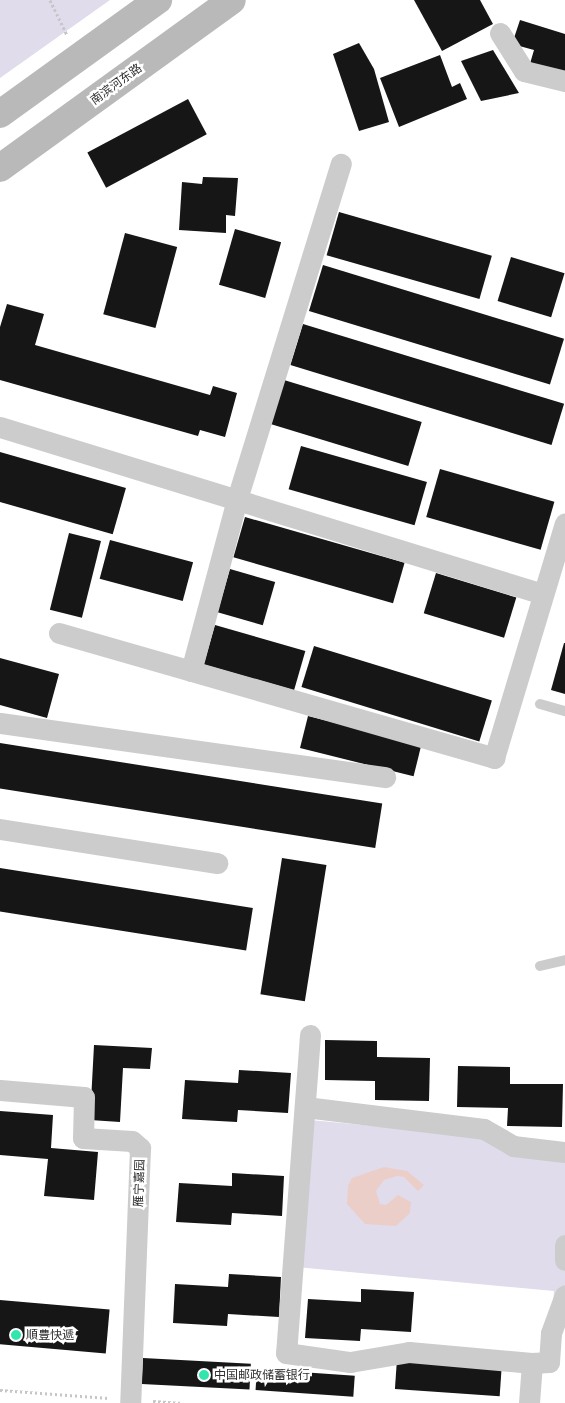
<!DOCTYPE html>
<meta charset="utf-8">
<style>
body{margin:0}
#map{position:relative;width:565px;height:1403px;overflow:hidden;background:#fff;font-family:Montserrat,"Noto Sans SC",sans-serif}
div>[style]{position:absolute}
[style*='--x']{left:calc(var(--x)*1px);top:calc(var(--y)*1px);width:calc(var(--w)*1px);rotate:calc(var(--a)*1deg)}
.green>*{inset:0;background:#e0dcec}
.water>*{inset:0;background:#eccec9}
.building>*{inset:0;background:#161616;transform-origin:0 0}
.path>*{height:3px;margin-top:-1.5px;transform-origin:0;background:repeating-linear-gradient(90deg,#c6c6c6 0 2.5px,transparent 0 5px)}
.service>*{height:10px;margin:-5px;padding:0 5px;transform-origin:5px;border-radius:5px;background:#ccc}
.minor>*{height:21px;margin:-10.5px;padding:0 10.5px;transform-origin:10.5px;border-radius:10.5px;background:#ccc}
.secondary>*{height:28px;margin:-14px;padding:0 14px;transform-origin:14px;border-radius:14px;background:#b9b9b9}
.dots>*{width:14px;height:14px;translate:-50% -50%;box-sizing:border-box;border:2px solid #fff;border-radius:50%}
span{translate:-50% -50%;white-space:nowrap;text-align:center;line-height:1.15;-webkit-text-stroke:5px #fff;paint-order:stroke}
.street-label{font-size:12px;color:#2f2f2f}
.poi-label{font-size:12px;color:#2f2f2f}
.left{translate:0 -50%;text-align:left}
</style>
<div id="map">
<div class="green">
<i style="clip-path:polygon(0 0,110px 0,0 78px)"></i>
<i style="clip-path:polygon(310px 1120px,565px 1144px,565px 1318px,552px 1317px,554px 1291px,296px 1267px)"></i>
</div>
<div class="water">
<i style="clip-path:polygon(384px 1167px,407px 1171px,424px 1185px,418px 1191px,404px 1177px,397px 1176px,384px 1180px,376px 1191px,380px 1204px,386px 1205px,398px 1195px,411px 1202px,410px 1213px,396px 1226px,365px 1224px,347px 1204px,348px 1186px,352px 1178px)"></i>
</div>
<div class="building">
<i style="clip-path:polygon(414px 0,480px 0,493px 24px,442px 51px)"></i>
<i style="clip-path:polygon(520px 20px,565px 34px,565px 77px,529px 67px,534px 50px,512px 44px)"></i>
<i style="clip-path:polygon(359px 43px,374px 69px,389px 122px,359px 131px,333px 54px)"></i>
<i style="clip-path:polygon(493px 50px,519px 93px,481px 101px,461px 61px)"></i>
<i style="clip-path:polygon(440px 55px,452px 87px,460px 83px,467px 99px,399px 127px,380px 78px)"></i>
<i style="left:188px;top:99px;width:40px;height:114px;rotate:62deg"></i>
<i style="clip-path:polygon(203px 177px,238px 178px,235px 216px,226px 215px,226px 233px,179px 230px,182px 182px,202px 184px)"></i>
<i style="left:339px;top:212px;width:159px;height:45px;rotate:16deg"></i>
<i style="left:235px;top:229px;width:48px;height:58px;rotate:16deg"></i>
<i style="left:125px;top:233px;width:54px;height:84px;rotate:15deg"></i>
<i style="left:511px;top:257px;width:56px;height:46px;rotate:17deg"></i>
<i style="left:323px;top:265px;width:252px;height:48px;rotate:17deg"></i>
<i style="clip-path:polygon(7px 304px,44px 314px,35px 345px,210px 395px,213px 386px,237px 393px,225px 437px,200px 430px,198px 436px,0 380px,0 327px)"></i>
<i style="left:303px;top:324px;width:273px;height:43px;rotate:17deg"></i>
<i style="left:284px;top:380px;width:144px;height:46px;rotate:17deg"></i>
<i style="left:301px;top:446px;width:131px;height:45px;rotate:16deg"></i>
<i style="left:0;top:452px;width:131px;height:48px;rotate:16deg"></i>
<i style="left:440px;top:469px;width:119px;height:50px;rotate:16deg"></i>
<i style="left:245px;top:517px;width:166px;height:42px;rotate:16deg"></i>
<i style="left:69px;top:533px;width:33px;height:79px;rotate:14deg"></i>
<i style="left:110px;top:540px;width:86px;height:40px;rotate:15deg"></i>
<i style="left:230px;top:569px;width:47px;height:45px;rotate:16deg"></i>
<i style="left:436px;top:573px;width:84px;height:42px;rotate:17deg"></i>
<i style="left:215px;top:625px;width:94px;height:41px;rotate:16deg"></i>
<i style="clip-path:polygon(564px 643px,565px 643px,565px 694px,551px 690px)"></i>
<i style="left:314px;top:646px;width:186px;height:43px;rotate:17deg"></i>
<i style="clip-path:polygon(0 658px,59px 674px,47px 718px,0 705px)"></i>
<i style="left:308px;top:716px;width:117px;height:33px;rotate:14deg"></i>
<i style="left:0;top:743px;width:387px;height:45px;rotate:9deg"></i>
<i style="left:282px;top:858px;width:45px;height:138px;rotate:9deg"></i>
<i style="left:0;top:868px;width:256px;height:43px;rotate:9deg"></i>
<i style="clip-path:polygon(325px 1040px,377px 1041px,377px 1057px,430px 1058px,429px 1101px,375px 1100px,375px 1081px,325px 1080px)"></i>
<i style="clip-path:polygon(94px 1045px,152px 1048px,150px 1069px,123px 1068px,120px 1122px,90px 1120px)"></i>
<i style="clip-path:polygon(458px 1066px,510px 1067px,510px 1084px,563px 1084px,562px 1127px,507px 1126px,508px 1108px,457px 1107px)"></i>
<i style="clip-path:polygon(239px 1070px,291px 1073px,288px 1113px,238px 1110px,237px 1122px,182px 1119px,185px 1080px,238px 1083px)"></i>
<i style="clip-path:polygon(0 1111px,53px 1115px,51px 1148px,98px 1152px,94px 1200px,44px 1196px,48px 1159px,0 1155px)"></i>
<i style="clip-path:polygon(232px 1173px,284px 1176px,282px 1216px,232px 1213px,231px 1225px,176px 1222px,179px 1183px,232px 1186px)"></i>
<i style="clip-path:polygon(229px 1274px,281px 1277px,279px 1317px,228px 1314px,227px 1326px,173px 1323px,175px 1284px,228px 1287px)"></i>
<i style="clip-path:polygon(361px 1289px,414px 1292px,411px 1332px,361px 1329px,360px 1341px,305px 1338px,308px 1299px,361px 1302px)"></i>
<i style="left:0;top:1300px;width:110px;height:44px;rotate:5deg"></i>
<i style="left:143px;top:1358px;width:108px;height:26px;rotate:3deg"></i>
<i style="left:397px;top:1359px;width:105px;height:30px;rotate:4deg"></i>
<i style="left:257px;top:1369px;width:98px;height:21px;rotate:4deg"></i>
</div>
<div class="path">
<i style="--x:50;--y:0;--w:39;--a:64"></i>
<i style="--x:0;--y:1390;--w:109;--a:4.2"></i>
<i style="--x:153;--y:1401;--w:29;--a:4"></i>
</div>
<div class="service">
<i style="--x:540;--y:704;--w:26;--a:16"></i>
<i style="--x:540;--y:966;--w:26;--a:-13"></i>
</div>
<div class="minor">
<i style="--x:500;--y:33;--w:45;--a:57.7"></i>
<i style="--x:524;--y:71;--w:42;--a:13.7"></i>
<i style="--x:0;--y:427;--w:568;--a:17.1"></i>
<i style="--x:59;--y:633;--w:453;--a:16"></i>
<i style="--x:494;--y:758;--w:245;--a:-73.2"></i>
<i style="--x:191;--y:671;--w:178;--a:-75"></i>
<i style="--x:237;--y:499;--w:351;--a:-72.8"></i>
<i style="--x:0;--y:723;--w:389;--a:8"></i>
<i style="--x:0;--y:829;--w:220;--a:8.9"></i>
<i style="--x:310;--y:1035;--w:319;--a:94.3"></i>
<i style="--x:286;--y:1353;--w:65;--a:8"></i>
<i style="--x:350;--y:1362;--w:60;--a:-9.6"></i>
<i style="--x:409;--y:1352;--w:123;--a:5.1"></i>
<i style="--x:532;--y:1363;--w:40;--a:94.3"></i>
<i style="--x:0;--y:1090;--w:84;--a:4.8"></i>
<i style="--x:84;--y:1097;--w:41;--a:91.4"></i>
<i style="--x:83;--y:1138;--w:49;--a:3.5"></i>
<i style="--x:132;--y:1141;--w:11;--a:41"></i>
<i style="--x:140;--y:1148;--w:255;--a:92.2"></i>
<i style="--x:305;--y:1107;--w:180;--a:7"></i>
<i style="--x:484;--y:1129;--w:34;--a:30"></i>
<i style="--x:513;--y:1146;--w:52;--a:6.6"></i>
<i style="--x:565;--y:1245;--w:15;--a:90"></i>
<i style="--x:532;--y:1363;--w:17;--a:-3"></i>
<i style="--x:549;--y:1362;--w:29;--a:-86"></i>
<i style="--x:551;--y:1333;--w:40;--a:-69.8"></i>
</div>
<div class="secondary">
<i style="--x:0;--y:114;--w:195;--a:-35.8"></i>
<i style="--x:0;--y:168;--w:286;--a:-35.9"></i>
</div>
<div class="dots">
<i style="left:16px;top:1335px;background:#31e5ad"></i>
<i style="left:204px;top:1375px;background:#31e5ad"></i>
</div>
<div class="street-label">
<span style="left:116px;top:84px;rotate:-36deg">南滨河东路</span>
<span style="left:139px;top:1183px;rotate:-88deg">雁宁嘉园</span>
</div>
<div class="poi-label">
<span class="left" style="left:26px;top:1335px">順豊快遞</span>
<span class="left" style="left:214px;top:1375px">中国邮政储蓄银行</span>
</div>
</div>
